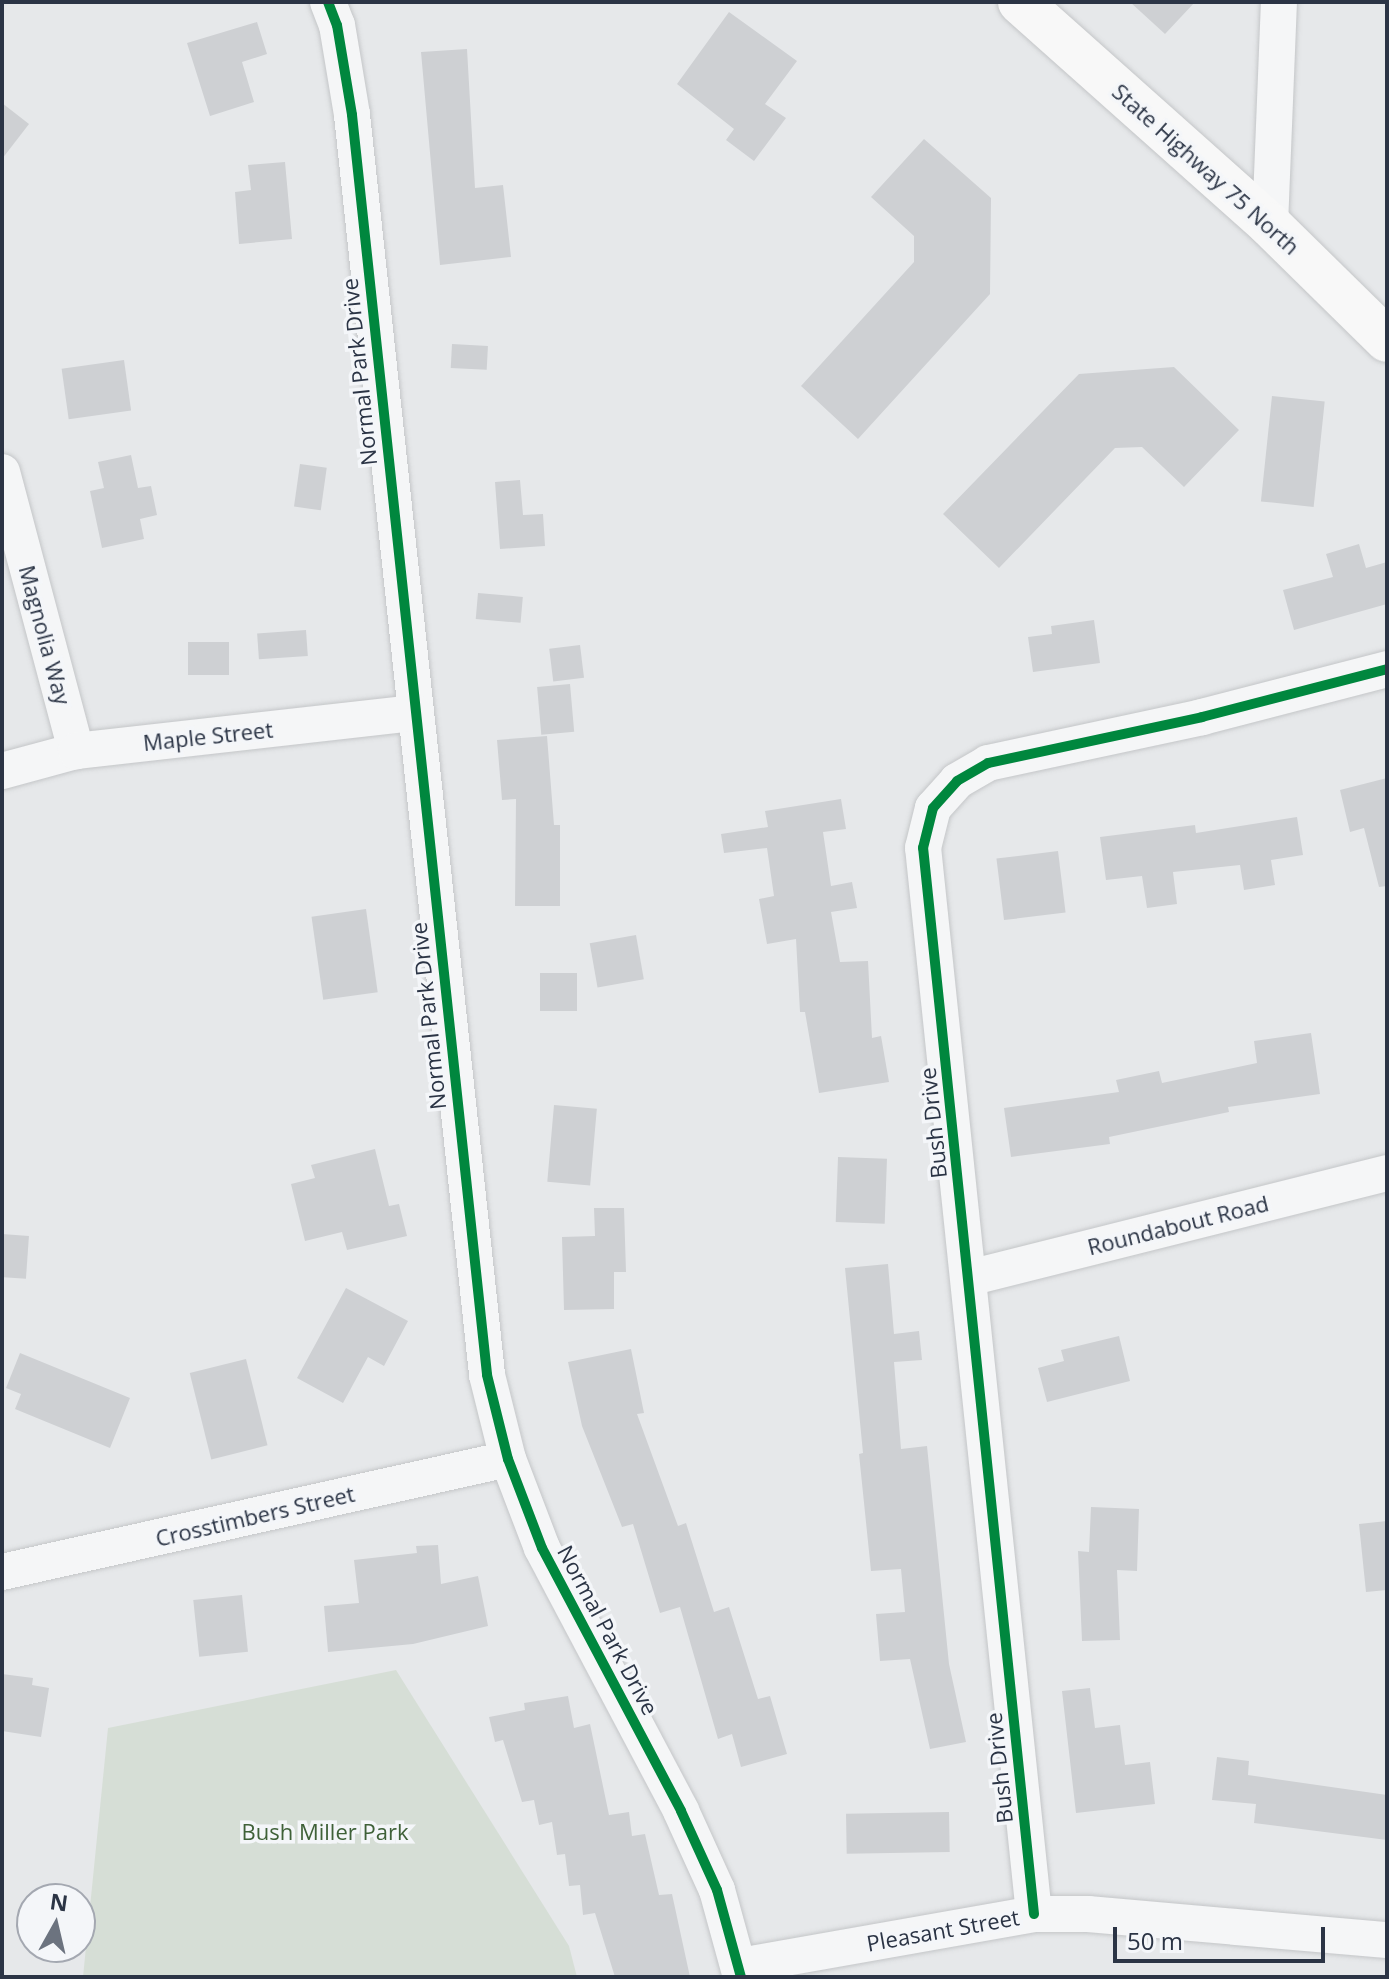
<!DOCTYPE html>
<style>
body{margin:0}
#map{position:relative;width:1389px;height:1979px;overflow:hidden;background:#e6e8ea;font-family:"Open Sans",sans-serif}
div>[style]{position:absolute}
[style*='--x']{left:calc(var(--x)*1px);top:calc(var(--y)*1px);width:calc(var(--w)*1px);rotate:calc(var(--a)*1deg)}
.green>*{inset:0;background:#d6ded6}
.building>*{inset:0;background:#ced0d3;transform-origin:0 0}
.roads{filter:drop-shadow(0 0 2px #c4c6c8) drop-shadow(0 0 2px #c4c6c8)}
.minor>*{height:36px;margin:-18px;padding:0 18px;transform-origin:18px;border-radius:18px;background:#f5f6f7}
.major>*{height:44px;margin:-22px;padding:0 22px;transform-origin:22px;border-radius:22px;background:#f8f8f8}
.cycleway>*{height:10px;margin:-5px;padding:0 5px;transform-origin:5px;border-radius:5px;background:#00873e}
span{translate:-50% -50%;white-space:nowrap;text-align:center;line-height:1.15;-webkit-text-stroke:7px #f4f6f9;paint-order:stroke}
.street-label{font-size:22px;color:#2b3445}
.park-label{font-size:22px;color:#3f6138}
.frame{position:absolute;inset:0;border:4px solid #2b3445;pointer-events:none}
.north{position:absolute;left:16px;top:1883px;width:80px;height:80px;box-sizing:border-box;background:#f4f6f9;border:2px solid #a4a8b1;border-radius:50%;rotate:8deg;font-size:22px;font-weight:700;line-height:32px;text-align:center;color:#2b3445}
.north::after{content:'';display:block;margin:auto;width:28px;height:36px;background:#6c737f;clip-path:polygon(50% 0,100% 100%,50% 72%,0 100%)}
.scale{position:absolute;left:1113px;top:1927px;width:212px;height:36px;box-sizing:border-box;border:4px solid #2b3445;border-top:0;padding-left:10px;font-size:24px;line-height:28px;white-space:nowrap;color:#2b3445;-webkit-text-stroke:6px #f4f6f9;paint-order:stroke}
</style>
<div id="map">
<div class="green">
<i style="clip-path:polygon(396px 1670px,569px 1946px,577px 1977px,83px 1977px,108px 1728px)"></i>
</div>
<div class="building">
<i style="clip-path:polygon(1130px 2px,1195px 2px,1165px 34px)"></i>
<i style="clip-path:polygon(729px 12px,797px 61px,765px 104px,786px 118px,754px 161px,726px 140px,734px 129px,677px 84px)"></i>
<i style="clip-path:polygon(257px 22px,267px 54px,242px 62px,254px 102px,210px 116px,187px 43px)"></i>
<i style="clip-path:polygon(467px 49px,475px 188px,503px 185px,511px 257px,440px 265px,421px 52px)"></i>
<i style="clip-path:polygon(2px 103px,29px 124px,2px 159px)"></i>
<i style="clip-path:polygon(924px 139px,991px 198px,990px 294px,858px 439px,801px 386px,914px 262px,914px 236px,871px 197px)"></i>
<i style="clip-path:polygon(285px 162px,292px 239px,239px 244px,235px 192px,251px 190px,248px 165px)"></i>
<i style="left:452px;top:344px;width:36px;height:24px;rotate:3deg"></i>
<i style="left:124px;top:360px;width:51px;height:63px;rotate:82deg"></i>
<i style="clip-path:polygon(1174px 367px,1239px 430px,1184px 487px,1142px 447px,1115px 448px,999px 568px,943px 514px,1079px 374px)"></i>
<i style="left:1272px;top:396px;width:53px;height:106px;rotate:6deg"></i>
<i style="clip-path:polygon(131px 455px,138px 488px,151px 486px,157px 515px,140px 519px,144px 539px,102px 548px,90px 491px,104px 488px,98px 462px)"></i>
<i style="left:300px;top:464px;width:27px;height:43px;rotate:8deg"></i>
<i style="clip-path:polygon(520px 480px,523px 515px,543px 514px,545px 546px,500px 549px,495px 482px)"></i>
<i style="clip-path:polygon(1359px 544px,1366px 568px,1387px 562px,1387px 604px,1294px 630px,1283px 590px,1333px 577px,1326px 554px)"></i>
<i style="left:478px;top:593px;width:45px;height:26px;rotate:5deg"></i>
<i style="clip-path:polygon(1094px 620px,1100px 663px,1033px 672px,1028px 637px,1052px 634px,1051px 626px)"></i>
<i style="left:306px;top:630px;width:26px;height:49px;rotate:86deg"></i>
<i style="left:188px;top:642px;width:41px;height:33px"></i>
<i style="left:580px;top:645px;width:33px;height:31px;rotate:83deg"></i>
<i style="left:570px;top:684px;width:48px;height:33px;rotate:85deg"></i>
<i style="clip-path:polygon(547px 736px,554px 825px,560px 825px,560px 906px,515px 906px,516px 799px,502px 800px,497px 740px)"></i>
<i style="clip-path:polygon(1387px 778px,1387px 886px,1379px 887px,1364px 828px,1350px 832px,1340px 790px)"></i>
<i style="clip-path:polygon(841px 799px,846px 829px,823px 832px,831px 886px,852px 882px,857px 908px,831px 912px,840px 962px,868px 961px,872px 1038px,881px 1036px,889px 1082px,819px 1093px,805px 1012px,800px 1012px,796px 939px,767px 944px,759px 899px,774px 896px,767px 848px,724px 853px,721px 834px,768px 827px,765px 811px)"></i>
<i style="clip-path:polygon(1297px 817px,1303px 855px,1271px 860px,1275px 885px,1244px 890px,1240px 865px,1173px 872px,1177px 904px,1147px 908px,1142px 876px,1106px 880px,1100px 837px,1195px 825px,1196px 833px)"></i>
<i style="left:1058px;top:851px;width:62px;height:62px;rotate:83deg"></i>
<i style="left:366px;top:909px;width:84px;height:55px;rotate:82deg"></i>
<i style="left:636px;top:935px;width:45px;height:47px;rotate:80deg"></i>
<i style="left:540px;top:973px;width:37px;height:38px"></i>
<i style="clip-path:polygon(1311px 1033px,1320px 1094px,1228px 1107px,1229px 1112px,1109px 1137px,1110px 1144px,1011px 1157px,1004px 1108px,1119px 1092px,1116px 1080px,1159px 1071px,1162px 1083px,1257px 1063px,1254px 1041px)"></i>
<i style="left:554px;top:1105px;width:43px;height:77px;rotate:5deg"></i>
<i style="clip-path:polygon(375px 1149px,389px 1206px,399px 1204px,407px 1236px,347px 1250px,342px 1232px,305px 1241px,291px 1184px,315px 1178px,311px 1165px)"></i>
<i style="left:838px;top:1157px;width:49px;height:65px;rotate:2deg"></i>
<i style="clip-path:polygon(594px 1208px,624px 1208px,626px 1272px,614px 1272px,614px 1309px,564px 1310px,562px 1237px,595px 1236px)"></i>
<i style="left:2px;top:1234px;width:27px;height:43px;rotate:4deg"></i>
<i style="clip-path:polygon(888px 1264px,894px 1334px,919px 1331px,922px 1360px,894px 1362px,901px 1449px,927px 1446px,949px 1664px,966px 1742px,930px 1749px,910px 1659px,880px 1661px,876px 1614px,905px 1612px,901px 1569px,871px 1571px,859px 1454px,863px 1453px,845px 1268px)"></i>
<i style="clip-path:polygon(346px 1288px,408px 1321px,384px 1366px,368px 1357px,343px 1403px,297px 1378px)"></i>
<i style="clip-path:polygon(1119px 1336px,1130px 1381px,1047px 1402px,1038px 1368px,1064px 1361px,1061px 1350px)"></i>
<i style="clip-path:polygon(631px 1349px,644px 1413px,637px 1414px,678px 1526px,686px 1523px,714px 1612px,729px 1607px,758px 1699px,770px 1696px,787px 1754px,741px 1767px,732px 1734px,718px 1739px,680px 1607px,660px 1613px,633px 1524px,622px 1527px,582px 1426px,568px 1362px)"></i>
<i style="clip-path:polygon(20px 1353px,130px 1398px,110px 1448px,15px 1409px,21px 1394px,6px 1388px)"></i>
<i style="left:246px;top:1359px;width:89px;height:58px;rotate:76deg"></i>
<i style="clip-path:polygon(1091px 1507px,1139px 1509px,1137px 1571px,1117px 1570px,1120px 1640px,1082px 1641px,1078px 1551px,1089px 1552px)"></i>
<i style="clip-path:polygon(1387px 1521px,1387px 1590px,1366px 1592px,1359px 1524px)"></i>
<i style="clip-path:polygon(438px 1545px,441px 1584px,478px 1576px,488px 1626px,413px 1644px,328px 1652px,324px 1606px,359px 1603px,354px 1560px,417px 1553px,416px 1546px)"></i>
<i style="left:242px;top:1595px;width:57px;height:49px;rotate:84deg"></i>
<i style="clip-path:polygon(2px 1674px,33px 1678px,32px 1685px,49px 1688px,41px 1737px,2px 1731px)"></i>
<i style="clip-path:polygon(1090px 1688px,1095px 1728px,1120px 1725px,1125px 1765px,1150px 1762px,1155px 1804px,1076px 1813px,1062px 1691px)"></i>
<i style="clip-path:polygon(568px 1696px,574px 1728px,590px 1724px,609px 1815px,629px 1812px,632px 1836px,645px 1834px,659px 1895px,672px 1894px,690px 1977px,615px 1977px,595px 1913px,583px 1915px,580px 1885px,569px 1886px,565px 1854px,557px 1855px,552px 1822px,539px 1825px,534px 1800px,522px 1802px,503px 1740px,495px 1742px,489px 1717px,525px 1710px,524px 1703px)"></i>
<i style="clip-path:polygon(1217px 1757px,1249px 1761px,1248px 1775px,1387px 1795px,1387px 1840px,1254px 1823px,1256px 1804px,1212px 1800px)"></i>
<i style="left:949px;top:1812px;width:40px;height:103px;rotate:89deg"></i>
</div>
<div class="roads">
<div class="minor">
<i style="--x:328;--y:2;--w:25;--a:69"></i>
<i style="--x:337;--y:25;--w:91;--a:80.5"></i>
<i style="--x:352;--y:115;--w:1267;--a:83.88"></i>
<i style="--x:487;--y:1375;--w:87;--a:76"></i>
<i style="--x:508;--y:1459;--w:95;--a:69.1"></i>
<i style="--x:542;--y:1548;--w:297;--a:62.1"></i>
<i style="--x:681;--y:1811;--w:87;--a:65.5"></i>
<i style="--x:717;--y:1890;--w:90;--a:74.6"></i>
<i style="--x:1270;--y:225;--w:223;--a:-87.7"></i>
<i style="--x:2;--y:472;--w:289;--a:75.1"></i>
<i style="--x:2;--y:771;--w:77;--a:-15.1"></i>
<i style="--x:76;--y:751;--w:341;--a:-6.4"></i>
<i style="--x:969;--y:1278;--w:431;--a:-14.1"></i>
<i style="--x:2;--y:1572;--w:518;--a:-12.59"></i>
<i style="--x:1034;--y:1914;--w:1072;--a:-95.94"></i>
<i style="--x:923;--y:848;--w:41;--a:-76"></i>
<i style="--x:933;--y:808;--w:36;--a:-48"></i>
<i style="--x:957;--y:781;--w:36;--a:-30"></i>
<i style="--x:988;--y:763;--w:219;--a:-12.1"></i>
<i style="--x:1202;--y:717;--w:191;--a:-14.5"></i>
<i style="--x:740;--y:1966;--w:299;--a:-10"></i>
<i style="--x:1034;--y:1914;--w:54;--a:0"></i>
<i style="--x:1088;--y:1914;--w:300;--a:5"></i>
</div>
<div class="major">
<i style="--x:1020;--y:2;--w:335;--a:41.7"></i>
<i style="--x:1270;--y:225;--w:164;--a:44.5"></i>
</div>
</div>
<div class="cycleway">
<i style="--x:328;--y:2;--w:25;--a:69"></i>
<i style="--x:337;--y:25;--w:91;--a:80.5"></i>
<i style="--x:352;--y:115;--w:1267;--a:83.88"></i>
<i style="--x:487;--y:1375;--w:87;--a:76"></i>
<i style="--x:508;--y:1459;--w:95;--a:69.1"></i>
<i style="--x:542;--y:1548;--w:297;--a:62.1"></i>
<i style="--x:681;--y:1811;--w:87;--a:65.5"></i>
<i style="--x:717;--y:1890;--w:90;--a:74.6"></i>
<i style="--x:1034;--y:1914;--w:1072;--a:-95.94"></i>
<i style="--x:923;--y:848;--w:41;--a:-76"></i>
<i style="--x:933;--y:808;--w:36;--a:-48"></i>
<i style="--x:957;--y:781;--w:36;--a:-30"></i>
<i style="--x:988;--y:763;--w:219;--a:-12.1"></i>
<i style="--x:1202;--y:717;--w:191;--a:-14.5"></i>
</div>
<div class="street-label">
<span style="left:1206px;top:169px;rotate:42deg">State Highway 75 North</span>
<span style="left:359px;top:372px;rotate:-96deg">Normal Park Drive</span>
<span style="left:45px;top:635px;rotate:75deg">Magnolia Way</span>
<span style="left:208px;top:736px;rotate:-6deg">Maple Street</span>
<span style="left:428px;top:1016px;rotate:-96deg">Normal Park Drive</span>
<span style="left:933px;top:1123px;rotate:-96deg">Bush Drive</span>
<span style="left:1178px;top:1225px;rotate:-14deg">Roundabout Road</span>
<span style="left:255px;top:1516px;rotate:-13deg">Crosstimbers Street</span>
<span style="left:608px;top:1630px;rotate:62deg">Normal Park Drive</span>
<span style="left:999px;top:1768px;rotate:-96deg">Bush Drive</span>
<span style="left:943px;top:1930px;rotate:-10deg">Pleasant Street</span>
</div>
<div class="park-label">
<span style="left:325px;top:1832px">Bush Miller Park</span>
</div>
<div class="frame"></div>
<div class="north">N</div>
<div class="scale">50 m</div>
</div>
